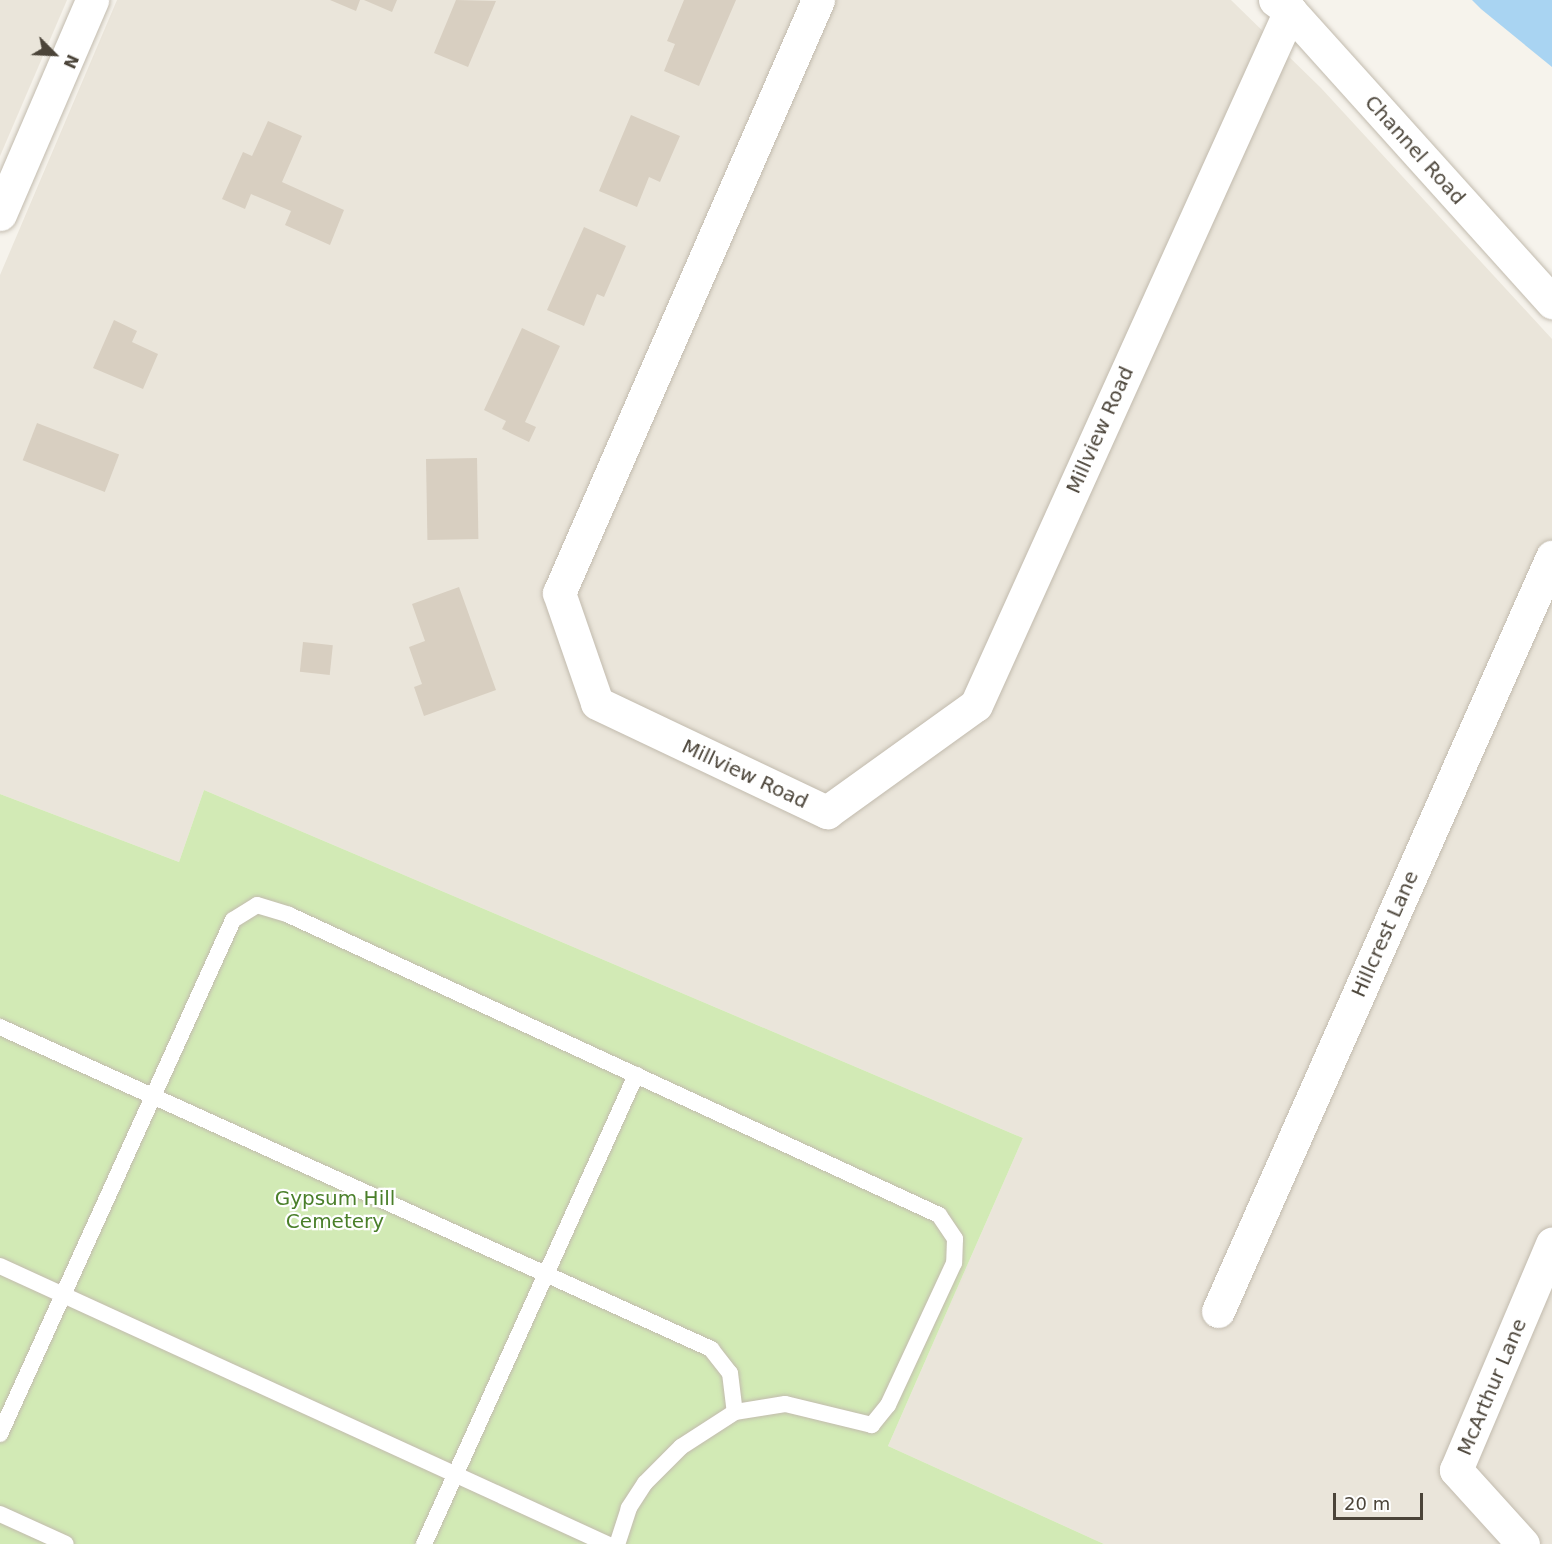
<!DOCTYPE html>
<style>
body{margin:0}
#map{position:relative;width:1552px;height:1544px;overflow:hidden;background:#f6f3ec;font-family:"DejaVu Sans",sans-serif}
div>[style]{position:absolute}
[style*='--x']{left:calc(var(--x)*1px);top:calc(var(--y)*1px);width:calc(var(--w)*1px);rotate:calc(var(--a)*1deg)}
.residential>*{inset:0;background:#eae5da}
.green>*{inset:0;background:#d2eab5}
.water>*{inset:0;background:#a9d4f2}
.building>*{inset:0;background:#d8cfc1;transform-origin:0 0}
.roads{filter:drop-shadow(0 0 2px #c2bbae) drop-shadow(0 0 2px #c2bbae)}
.lane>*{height:16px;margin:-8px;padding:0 8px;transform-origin:8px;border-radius:8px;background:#fff}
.street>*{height:33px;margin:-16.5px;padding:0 16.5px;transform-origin:16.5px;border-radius:16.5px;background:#fff}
span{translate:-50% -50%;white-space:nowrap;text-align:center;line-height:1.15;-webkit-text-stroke:4.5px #fff;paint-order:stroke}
.street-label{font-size:20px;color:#4b4439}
.park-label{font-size:20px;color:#4a7f2a}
.north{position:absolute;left:24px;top:24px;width:60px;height:60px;-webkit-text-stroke:4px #fff;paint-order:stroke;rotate:114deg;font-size:16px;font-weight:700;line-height:24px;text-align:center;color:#4b4439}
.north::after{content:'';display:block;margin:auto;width:21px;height:27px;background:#4b4439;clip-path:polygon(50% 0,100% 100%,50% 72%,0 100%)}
.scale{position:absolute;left:1333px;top:1493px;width:90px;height:27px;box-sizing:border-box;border:3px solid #4b4439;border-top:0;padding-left:8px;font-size:18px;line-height:21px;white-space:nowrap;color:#4b4439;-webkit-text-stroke:4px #fff;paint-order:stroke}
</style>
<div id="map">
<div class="residential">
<i style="clip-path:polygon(0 0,67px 0,0 156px)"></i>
<i style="clip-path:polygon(117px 0,1231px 0,1321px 88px,1552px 339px,1552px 1544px,1104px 1544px,888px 1446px,1023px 1138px,204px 790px,179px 862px,0 794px,0 275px)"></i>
</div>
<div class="green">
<i style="clip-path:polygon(204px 790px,1023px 1138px,888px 1446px,1104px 1544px,0 1544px,0 794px,179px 862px)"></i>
</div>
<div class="water">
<i style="clip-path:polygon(1472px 0,1552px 0,1552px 67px,1481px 9px)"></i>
</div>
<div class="building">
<i style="clip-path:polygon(330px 0,360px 0,356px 11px)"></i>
<i style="clip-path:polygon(364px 0,397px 0,392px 12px)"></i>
<i style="clip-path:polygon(456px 0,496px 1px,468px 67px,434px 53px)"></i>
<i style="clip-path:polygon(684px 0,736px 0,699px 86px,664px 71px,675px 44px,667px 41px)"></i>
<i style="clip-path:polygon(631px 115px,680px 136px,660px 182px,649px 177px,637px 207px,599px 191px)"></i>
<i style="clip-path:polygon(268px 121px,302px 136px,282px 182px,344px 210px,330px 245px,285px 225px,291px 211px,251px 194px,245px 209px,222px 199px,243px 152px,252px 156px)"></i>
<i style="clip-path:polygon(584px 227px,626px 246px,604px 297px,597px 294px,584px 326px,547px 310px)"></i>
<i style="clip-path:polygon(114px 320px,137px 331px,132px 342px,158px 354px,143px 389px,93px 368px)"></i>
<i style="clip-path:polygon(522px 328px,560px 346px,525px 422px,536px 427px,529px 442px,502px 429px,506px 421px,484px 410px)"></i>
<i style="left:37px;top:423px;width:88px;height:40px;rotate:21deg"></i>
<i style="left:477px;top:458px;width:81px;height:51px;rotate:89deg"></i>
<i style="clip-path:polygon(459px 587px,496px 690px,424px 716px,414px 687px,422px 684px,409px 647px,425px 641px,412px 604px)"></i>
<i style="left:303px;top:642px;width:30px;height:30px;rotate:6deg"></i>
</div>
<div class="roads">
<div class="lane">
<i style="--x:0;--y:1027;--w:781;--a:24.36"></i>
<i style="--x:711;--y:1349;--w:31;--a:52"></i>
<i style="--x:730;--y:1373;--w:39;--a:83"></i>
<i style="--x:735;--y:1412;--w:64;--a:147.1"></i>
<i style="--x:681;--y:1447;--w:51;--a:135"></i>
<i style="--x:645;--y:1483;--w:30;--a:123"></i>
<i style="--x:629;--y:1508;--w:38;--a:108"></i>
<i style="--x:0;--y:1266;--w:668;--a:24.61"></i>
<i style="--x:0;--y:1434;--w:564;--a:-65.61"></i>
<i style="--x:233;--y:920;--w:28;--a:-32"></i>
<i style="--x:257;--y:905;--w:34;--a:17"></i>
<i style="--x:289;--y:915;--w:716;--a:24.78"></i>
<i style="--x:939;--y:1215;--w:29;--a:56"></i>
<i style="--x:955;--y:1239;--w:24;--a:92"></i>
<i style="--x:954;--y:1263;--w:157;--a:114.9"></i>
<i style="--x:888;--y:1405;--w:26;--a:129"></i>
<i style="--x:872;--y:1425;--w:89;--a:-166.4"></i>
<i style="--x:785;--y:1404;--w:51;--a:170.9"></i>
<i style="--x:0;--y:1514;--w:72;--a:24.4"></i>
<i style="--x:424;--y:1544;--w:515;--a:-65.68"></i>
</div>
<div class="street">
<i style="--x:818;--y:0;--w:647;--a:113.59"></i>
<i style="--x:559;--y:593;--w:116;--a:70.9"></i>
<i style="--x:597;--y:703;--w:255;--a:25.4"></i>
<i style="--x:827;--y:812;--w:183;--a:-35.7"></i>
<i style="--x:976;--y:705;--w:762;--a:-65.66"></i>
<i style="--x:1275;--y:0;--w:19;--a:36"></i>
<i style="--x:1290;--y:11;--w:392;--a:48"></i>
<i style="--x:0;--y:214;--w:233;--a:-66.7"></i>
<i style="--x:1218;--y:1311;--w:825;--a:-66.11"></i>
<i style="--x:1523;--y:1544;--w:100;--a:-132.2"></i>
<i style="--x:1456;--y:1470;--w:246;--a:-67"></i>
</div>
</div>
<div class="street-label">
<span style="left:1415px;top:150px;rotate:48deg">Channel Road</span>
<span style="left:1100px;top:430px;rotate:-66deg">Millview Road</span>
<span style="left:745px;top:774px;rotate:25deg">Millview Road</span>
<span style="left:1385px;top:934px;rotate:-66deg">Hillcrest Lane</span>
<span style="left:1492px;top:1387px;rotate:-67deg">McArthur Lane</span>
</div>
<div class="park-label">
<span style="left:335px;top:1210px">Gypsum Hill<br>Cemetery</span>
</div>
<div class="north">N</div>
<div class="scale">20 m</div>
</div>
